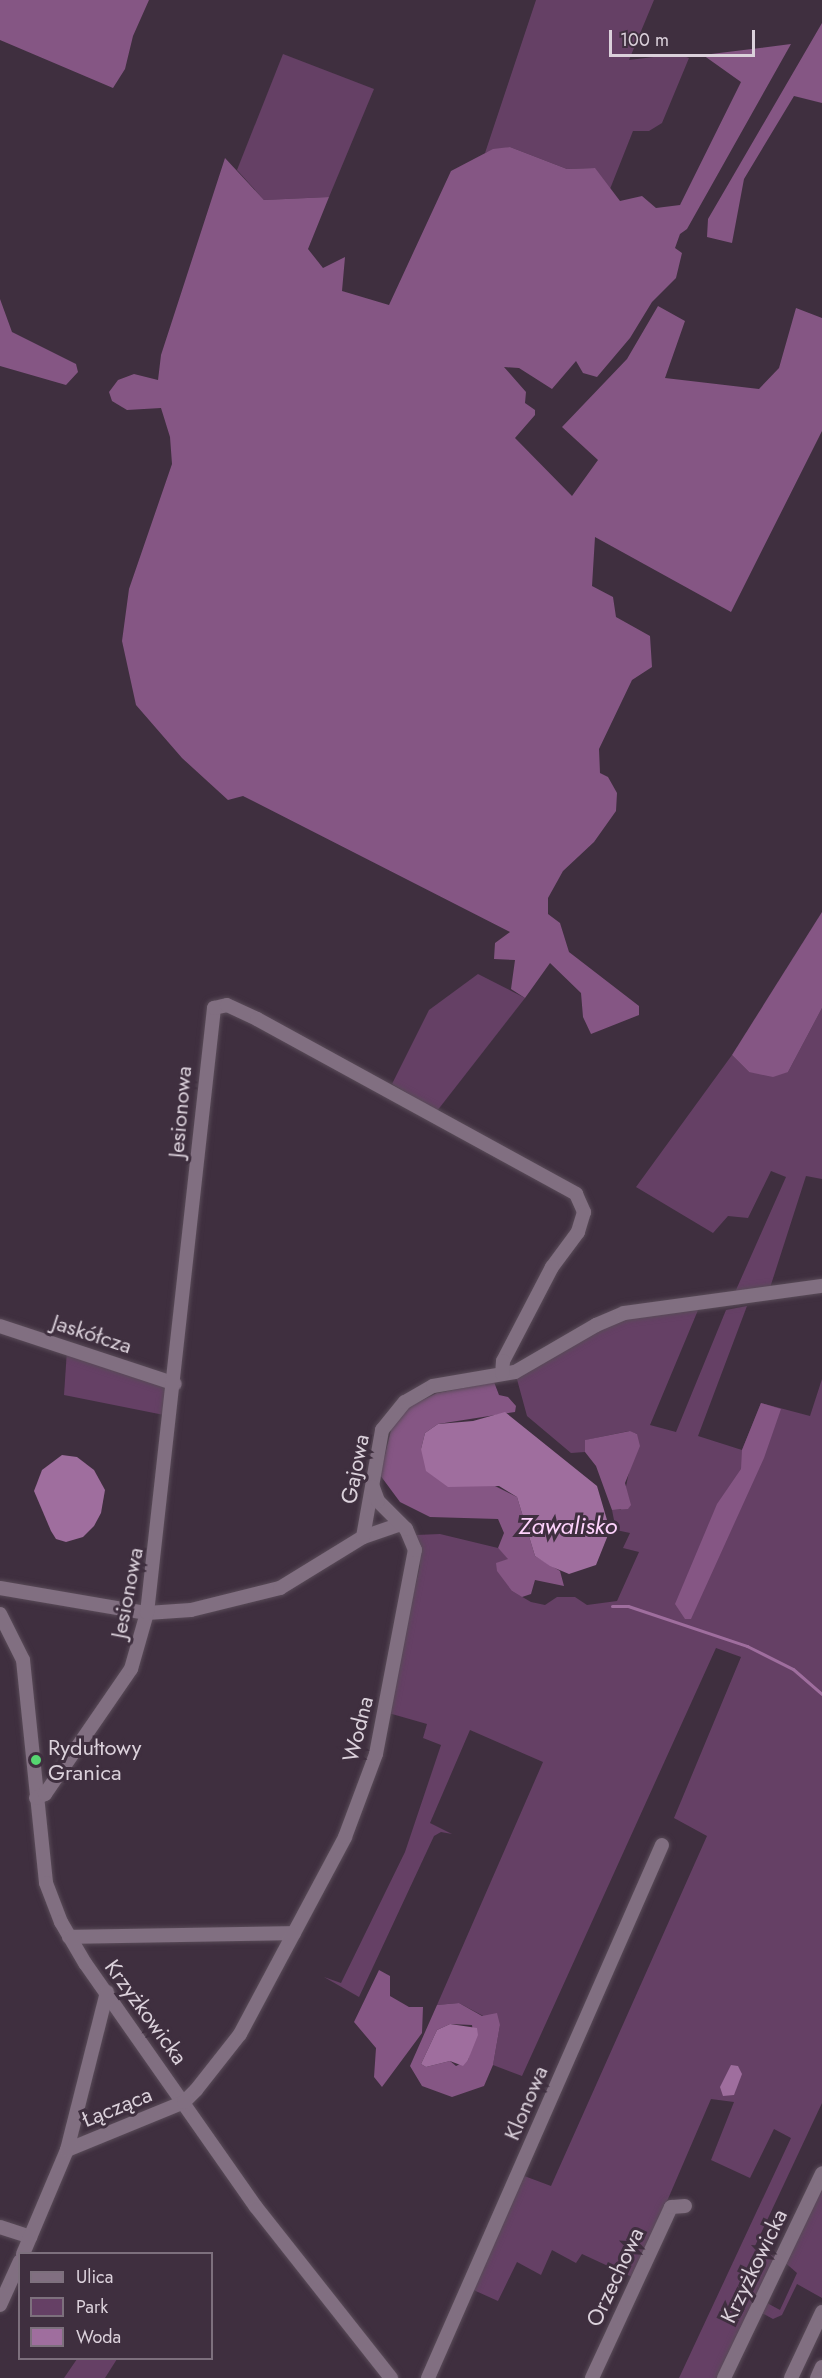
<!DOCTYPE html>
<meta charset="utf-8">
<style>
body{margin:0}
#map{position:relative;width:822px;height:2378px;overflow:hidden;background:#3f2f3f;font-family:Jost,sans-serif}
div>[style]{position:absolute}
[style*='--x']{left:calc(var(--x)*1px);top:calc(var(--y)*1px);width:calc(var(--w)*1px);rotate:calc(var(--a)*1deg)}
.green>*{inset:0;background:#654065}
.forest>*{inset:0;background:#855684}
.water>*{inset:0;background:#9f6e9e}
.stream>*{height:3px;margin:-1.5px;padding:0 1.5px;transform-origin:1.5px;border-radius:1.5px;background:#9f6e9e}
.roads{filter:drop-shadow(0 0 2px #594b58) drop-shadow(0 0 2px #594b58)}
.minor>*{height:14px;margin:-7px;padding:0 7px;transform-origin:7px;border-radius:7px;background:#816f81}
.dots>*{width:16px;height:16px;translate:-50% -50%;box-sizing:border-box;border:3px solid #3f2f3f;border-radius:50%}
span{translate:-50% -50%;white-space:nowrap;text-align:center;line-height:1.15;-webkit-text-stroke:6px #3f2f3f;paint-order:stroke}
.street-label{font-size:22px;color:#dbd1db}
.poi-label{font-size:22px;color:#dbd1db}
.left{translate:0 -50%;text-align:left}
.water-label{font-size:24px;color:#fed3fd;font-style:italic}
.legend{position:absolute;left:18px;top:2252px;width:195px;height:108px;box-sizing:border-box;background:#3f2f3f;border:2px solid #7d707d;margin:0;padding:8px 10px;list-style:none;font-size:18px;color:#dbd1db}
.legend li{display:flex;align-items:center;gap:12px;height:30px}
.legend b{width:30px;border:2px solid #7d707d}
.scale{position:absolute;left:609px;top:30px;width:146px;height:27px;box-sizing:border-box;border:3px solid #dbd1db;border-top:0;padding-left:8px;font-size:18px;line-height:21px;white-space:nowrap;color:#dbd1db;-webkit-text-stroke:4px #3f2f3f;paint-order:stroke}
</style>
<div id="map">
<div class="green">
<i style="clip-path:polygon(536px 0,654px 0,629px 60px,678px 54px,689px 58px,662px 123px,649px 131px,633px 131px,610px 189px,594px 168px,567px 169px,510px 147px,485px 153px)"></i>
<i style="clip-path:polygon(283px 54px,374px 89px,329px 197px,264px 200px,237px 170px)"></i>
<i style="clip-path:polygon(478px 974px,525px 998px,437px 1111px,392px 1084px,429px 1010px)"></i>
<i style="clip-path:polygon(822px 1008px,822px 1179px,806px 1176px,768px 1294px,732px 1299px,786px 1177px,771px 1171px,748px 1218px,728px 1216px,713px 1233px,636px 1187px,732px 1055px,749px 1072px,788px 1072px)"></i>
<i style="clip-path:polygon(701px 1303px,650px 1425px,676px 1432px,726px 1310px,747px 1306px,698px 1436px,742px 1450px,761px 1403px,810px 1416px,822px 1379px,822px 2103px,754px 2248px,776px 2257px,758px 2298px,780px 2310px,797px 2273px,782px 2260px,822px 2174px,822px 2298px,797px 2284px,782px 2315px,773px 2319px,753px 2308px,721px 2378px,679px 2378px,791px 2138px,774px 2129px,750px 2178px,711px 2160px,734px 2102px,711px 2099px,634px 2278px,582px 2254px,576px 2263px,552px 2250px,541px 2275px,517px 2262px,498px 2301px,469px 2288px,519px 2174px,551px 2186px,707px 1836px,674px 1818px,741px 1657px,716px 1648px,522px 2076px,493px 2065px,500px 2025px,459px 2003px,437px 2005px,543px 1762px,470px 1730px,430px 1823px,452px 1834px,441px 1832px,434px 1836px,359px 1997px,324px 1977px,341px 1983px,405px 1852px,441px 1745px,423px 1738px,427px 1724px,385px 1712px,420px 1566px,416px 1535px,440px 1534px,498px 1548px,509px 1559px,512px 1591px,531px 1602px,545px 1605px,557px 1597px,575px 1597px,587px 1605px,617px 1601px,639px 1552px,623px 1548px,630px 1533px,616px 1530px,612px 1510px,621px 1510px,637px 1434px,629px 1431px,586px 1440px,585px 1452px,571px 1453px,527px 1416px,515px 1372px,596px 1325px)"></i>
<i style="clip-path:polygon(67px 1350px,171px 1386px,169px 1416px,64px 1395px)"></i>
<i style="clip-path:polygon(77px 2359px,77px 2358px,117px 2359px,105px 2378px,64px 2378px)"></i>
</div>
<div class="forest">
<i style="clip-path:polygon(0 0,149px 0,133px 36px,125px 69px,113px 88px,0 40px)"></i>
<i style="clip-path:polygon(822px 23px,822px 103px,794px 96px,744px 179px,732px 243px,707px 237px,708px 219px)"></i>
<i style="clip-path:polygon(791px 44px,687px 229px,680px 234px,675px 248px,682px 253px,676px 278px,652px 302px,630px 338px,597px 377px,583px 373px,576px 361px,552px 389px,519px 368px,504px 367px,526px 392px,525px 403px,535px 410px,535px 415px,515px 438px,572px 496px,598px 460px,562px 427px,627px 359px,658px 306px,685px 321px,665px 378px,759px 389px,779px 368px,796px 308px,822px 318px,822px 431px,731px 612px,595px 537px,592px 586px,613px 597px,616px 617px,650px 636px,652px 667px,632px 680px,599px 749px,600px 773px,608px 777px,617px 793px,616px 811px,594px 842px,563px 871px,548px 898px,548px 914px,560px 923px,569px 952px,639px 1006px,639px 1015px,591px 1034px,583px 1017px,581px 993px,550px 963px,525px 998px,511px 989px,515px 960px,494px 959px,495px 943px,510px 932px,243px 796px,228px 800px,182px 758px,136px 705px,122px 641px,129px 589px,172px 464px,170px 437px,161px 408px,127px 410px,112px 401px,109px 392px,118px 380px,134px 374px,158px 380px,161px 355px,225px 158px,264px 200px,329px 197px,308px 249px,323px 268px,345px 257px,342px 291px,389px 305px,451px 171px,493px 149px,510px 147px,567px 169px,595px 168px,620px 201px,642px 196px,656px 208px,680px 205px,741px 82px,703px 55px)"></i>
<i style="clip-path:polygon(0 299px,12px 332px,76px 364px,78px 372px,66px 385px,0 366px)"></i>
<i style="clip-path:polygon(822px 912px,822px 1008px,788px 1072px,773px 1077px,749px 1072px,732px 1055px)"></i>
<i style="clip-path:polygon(494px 1382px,499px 1395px,508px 1397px,516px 1406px,515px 1412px,438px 1424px,425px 1433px,421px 1449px,517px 1497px,535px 1556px,560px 1571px,564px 1586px,535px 1580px,531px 1594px,522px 1597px,512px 1591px,497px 1571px,496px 1563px,508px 1559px,498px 1548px,504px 1533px,498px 1519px,430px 1517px,400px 1502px,380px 1475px,392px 1426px,410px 1406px,437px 1393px)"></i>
<i style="clip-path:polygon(761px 1403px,781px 1409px,764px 1458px,691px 1619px,685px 1619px,675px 1604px,717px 1504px,741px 1469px,742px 1450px)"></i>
<i style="clip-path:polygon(630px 1431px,637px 1434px,640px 1446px,625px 1483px,631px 1505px,628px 1509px,612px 1510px,596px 1466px,585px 1452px,585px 1440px)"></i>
<i style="clip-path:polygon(379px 1970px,390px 1976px,390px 1996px,409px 2007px,423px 2007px,422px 2033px,382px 2087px,374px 2077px,376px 2048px,354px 2022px)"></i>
<i style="clip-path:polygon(evenodd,459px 2003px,482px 2016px,497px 2013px,500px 2025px,493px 2065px,484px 2086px,452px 2097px,422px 2086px,410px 2066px,437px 2005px,459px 2003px,450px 2024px,472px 2025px,474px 2040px,468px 2060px,456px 2066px,450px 2061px,426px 2067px,421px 2064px,437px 2030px,450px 2024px)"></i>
</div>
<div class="water">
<i style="clip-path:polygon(505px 1412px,597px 1486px,607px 1520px,608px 1535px,596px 1565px,569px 1574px,550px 1566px,535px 1556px,517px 1497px,499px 1486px,448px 1487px,426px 1471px,421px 1449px,425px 1433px,438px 1424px,473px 1421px)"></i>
<i style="clip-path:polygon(62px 1455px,77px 1457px,94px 1470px,105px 1490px,101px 1513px,94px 1526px,83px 1537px,66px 1542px,56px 1539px,51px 1531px,34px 1491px,42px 1470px)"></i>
<i style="clip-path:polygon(450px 2024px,477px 2028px,478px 2035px,468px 2060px,463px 2066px,450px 2061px,426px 2067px,421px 2064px,437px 2030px)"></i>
<i style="clip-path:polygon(731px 2065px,738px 2066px,742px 2074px,734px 2095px,723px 2096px,720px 2087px)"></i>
</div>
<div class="stream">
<i style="--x:612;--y:1606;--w:16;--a:0"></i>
<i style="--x:628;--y:1606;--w:126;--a:18.6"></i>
<i style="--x:747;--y:1646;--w:51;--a:26.6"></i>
<i style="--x:793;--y:1669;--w:38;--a:41"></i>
</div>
<div class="roads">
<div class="minor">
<i style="--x:0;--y:1326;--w:184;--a:18.3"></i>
<i style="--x:363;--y:1537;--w:39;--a:-19"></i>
<i style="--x:0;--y:1588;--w:149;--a:9.7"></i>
<i style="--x:147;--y:1613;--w:44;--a:-3.9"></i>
<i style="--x:191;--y:1610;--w:92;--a:-13.9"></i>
<i style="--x:280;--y:1588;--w:97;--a:-31.6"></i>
<i style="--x:363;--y:1537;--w:109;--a:-79.9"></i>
<i style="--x:382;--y:1430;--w:36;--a:-51"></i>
<i style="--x:405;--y:1402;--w:32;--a:-30"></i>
<i style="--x:433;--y:1386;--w:83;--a:-9.7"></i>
<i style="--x:515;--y:1372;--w:94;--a:-30.1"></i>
<i style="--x:596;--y:1325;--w:30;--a:-23"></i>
<i style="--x:624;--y:1313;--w:200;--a:-7.8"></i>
<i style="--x:0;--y:1614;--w:51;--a:63.4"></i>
<i style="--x:23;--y:1660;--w:224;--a:84.1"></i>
<i style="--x:46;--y:1883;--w:42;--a:69"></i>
<i style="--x:61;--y:1922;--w:48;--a:59.7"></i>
<i style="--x:85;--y:1963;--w:298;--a:55"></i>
<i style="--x:256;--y:2207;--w:218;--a:51.7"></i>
<i style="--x:36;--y:1798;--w:10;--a:-24"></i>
<i style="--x:45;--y:1794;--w:152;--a:-55.5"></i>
<i style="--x:131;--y:1669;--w:58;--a:-74.1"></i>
<i style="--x:147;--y:1613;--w:609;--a:-83.68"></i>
<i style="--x:214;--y:1008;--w:13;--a:-13"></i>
<i style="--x:227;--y:1005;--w:33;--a:25"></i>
<i style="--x:257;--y:1019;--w:364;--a:28.7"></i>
<i style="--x:576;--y:1194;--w:20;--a:66"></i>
<i style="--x:584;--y:1212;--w:21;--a:107"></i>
<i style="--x:578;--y:1232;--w:44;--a:126.6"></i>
<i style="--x:552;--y:1267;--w:106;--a:117.5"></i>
<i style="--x:503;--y:1361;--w:13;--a:94"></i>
<i style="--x:69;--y:1937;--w:225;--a:-1"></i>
<i style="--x:67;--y:2150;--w:126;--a:-22.3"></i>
<i style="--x:184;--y:2102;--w:17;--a:-45"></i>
<i style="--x:196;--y:2090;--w:71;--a:-51.8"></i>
<i style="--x:240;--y:2034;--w:223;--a:-61.9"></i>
<i style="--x:345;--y:1837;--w:89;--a:-69.5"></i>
<i style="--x:376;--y:1754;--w:208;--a:-79.2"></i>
<i style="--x:415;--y:1550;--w:23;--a:-113"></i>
<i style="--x:406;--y:1529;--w:40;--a:-135"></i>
<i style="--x:378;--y:1501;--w:15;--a:-110"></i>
<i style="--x:0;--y:2227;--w:32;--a:18"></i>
<i style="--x:23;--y:2254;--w:113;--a:-67.1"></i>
<i style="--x:67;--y:2150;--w:163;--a:-75.8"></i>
<i style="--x:0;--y:2305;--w:48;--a:-65.6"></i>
<i style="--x:428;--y:2378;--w:582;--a:-66.3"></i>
<i style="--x:592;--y:2378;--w:188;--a:-65.2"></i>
<i style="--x:671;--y:2207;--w:14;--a:-4"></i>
<i style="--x:724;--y:2378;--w:227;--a:-64.4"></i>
<i style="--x:791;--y:2378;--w:73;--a:-64.8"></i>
<i style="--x:817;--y:2378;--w:12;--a:-66"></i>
</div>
</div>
<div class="dots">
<i style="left:36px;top:1760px;background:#56d671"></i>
</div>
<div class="street-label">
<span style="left:180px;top:1112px;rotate:-85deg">Jesionowa</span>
<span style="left:92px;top:1334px;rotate:18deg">Jaskółcza</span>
<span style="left:355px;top:1469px;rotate:-79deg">Gajowa</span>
<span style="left:127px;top:1593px;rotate:-79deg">Jesionowa</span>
<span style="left:358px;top:1729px;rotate:-76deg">Wodna</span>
<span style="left:146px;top:2012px;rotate:54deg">Krzyżkowicka</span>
<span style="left:526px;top:2103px;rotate:-67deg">Klonowa</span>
<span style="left:117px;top:2107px;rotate:-22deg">Łącząca</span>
<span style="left:754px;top:2266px;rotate:-64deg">Krzyżkowicka</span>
<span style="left:615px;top:2277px;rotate:-65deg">Orzechowa</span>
</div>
<div class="poi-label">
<span class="left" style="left:48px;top:1760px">Rydułtowy<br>Granica</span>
</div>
<div class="water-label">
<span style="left:568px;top:1526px">Zawalisko</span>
</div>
<ul class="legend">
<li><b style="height:8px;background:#816f81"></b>Ulica</li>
<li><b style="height:16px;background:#654065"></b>Park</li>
<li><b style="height:16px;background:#9f6e9e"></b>Woda</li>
</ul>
<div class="scale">100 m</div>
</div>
